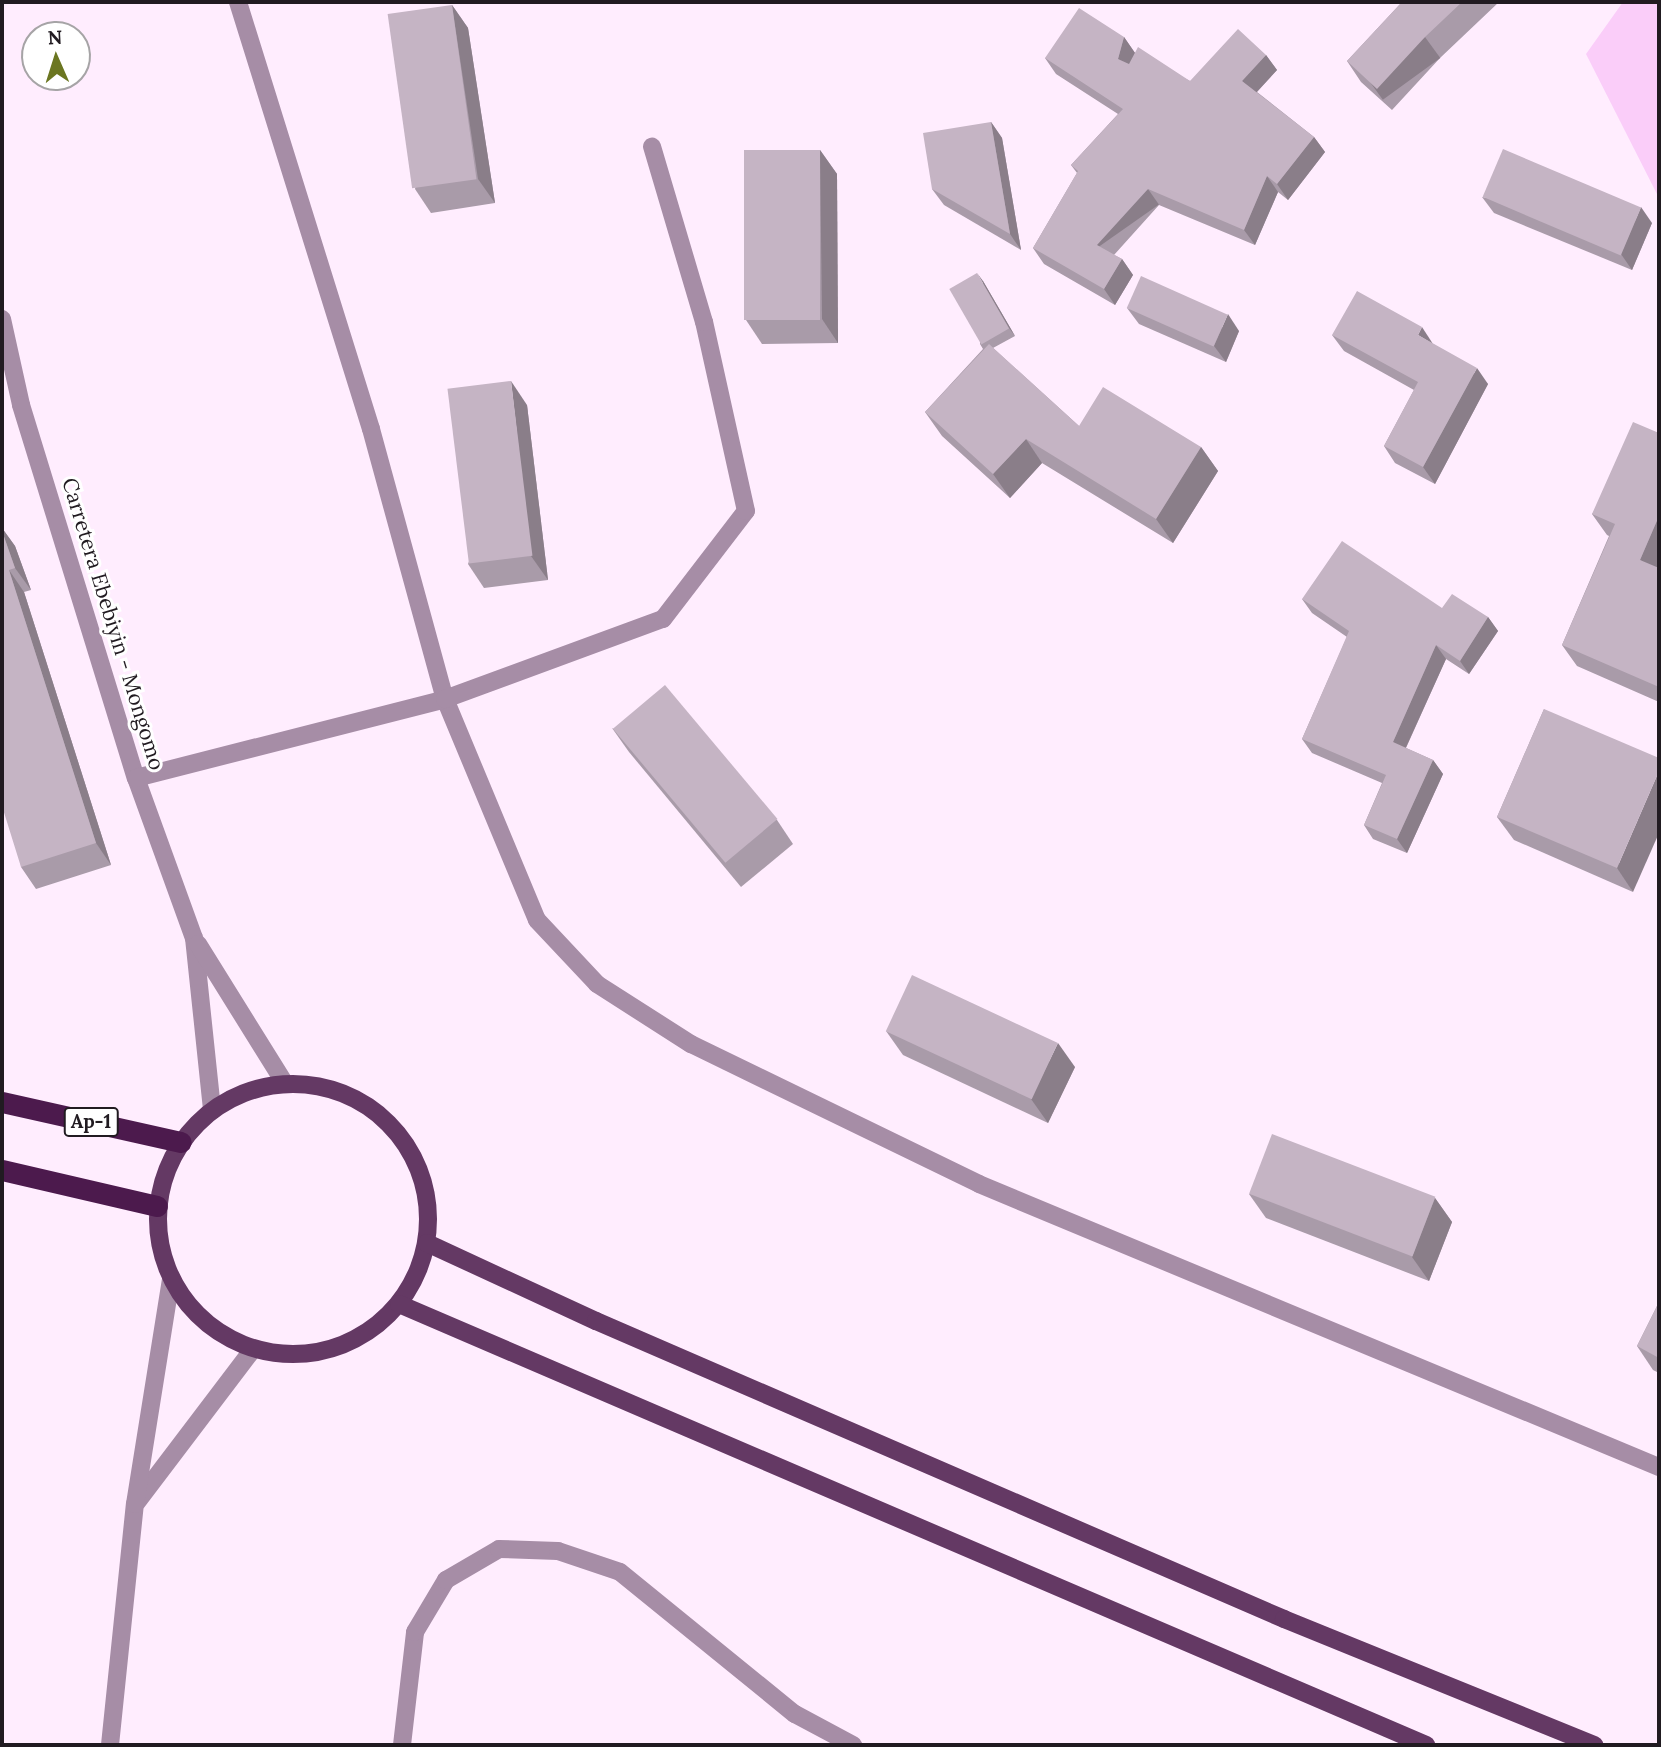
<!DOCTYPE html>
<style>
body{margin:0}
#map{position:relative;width:1661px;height:1747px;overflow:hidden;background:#ffedfe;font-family:Lora,serif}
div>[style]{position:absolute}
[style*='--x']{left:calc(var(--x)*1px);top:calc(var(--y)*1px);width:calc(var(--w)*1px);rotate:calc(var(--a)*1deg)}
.green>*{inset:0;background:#facdf9}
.minor>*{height:18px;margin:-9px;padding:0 9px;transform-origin:9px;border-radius:9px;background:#a68da6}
.major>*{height:18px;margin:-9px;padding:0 9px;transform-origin:9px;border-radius:9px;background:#643964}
.major>.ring{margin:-9px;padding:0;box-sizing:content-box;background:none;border:18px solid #643964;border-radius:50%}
.highway>*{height:21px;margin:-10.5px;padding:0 10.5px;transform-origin:10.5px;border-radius:10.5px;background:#4c1a4d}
.wall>*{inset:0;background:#a99ba9}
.shaded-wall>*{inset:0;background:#8a7e89;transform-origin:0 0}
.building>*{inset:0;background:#c5b4c4;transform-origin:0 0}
span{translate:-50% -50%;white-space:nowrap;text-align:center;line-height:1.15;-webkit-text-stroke:6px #fff;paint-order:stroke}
.shield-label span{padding:2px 5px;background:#fff;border:2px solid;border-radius:5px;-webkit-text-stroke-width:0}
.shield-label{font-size:19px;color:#211b21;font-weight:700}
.street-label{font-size:21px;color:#211b21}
.frame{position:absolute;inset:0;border:4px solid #211b21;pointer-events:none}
.north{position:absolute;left:21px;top:21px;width:70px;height:70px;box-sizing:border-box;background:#fff;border:2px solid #a6a4a6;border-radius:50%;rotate:357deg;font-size:19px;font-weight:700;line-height:28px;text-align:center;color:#211b21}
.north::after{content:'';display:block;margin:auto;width:24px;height:32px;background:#6b7621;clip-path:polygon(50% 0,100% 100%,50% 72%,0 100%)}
</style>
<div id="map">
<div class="green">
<i style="clip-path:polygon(1623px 2px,1659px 2px,1659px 198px,1586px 54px)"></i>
</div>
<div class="minor">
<i style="--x:238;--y:2;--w:447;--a:72.7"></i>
<i style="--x:371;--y:429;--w:280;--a:74.7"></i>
<i style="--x:445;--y:699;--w:239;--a:67.4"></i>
<i style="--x:537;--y:920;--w:88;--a:46.8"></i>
<i style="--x:597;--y:984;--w:112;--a:32.6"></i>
<i style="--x:691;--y:1044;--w:320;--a:25.9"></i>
<i style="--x:979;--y:1184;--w:737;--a:22.6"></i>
<i style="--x:2;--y:319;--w:88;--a:77.5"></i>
<i style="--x:21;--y:405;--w:390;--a:72.9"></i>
<i style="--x:136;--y:778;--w:170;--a:70.1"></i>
<i style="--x:194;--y:938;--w:173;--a:84"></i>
<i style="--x:136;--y:778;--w:319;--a:-14.3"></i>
<i style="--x:445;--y:699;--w:232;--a:-20.2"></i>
<i style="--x:663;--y:619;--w:136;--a:-52.5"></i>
<i style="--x:746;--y:511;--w:194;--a:-102.5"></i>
<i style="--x:704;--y:322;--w:183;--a:-106.5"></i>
<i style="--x:198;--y:944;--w:165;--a:58.1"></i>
<i style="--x:137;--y:1502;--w:192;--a:-52.8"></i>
<i style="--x:110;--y:1745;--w:242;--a:-84.1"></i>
<i style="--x:135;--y:1504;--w:228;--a:-80.9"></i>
<i style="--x:402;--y:1745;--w:114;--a:-83.4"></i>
<i style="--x:415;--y:1632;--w:61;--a:-59.2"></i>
<i style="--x:446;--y:1580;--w:61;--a:-30.3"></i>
<i style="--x:499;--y:1549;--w:59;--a:1.9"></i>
<i style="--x:558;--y:1551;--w:65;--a:18.7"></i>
<i style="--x:620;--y:1572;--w:225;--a:39.1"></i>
<i style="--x:795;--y:1714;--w:66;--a:28.1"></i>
</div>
<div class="major">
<i class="ring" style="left:158px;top:1084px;width:252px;height:252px"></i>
<i style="--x:427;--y:1243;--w:186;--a:24.8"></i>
<i style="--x:596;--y:1321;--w:750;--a:23.42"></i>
<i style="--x:1284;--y:1619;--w:335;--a:22.1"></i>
<i style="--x:399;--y:1304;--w:1118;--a:23.24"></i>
</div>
<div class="highway">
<i style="--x:2;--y:1102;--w:183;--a:12.6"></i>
<i style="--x:2;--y:1170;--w:159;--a:13.1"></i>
</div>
<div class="wall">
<i style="clip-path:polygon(1402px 2px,1499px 2px,1440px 58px,1392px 110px,1361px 82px,1347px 61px)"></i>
<i style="clip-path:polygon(452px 5px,468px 28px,495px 203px,431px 213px,415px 189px)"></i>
<i style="clip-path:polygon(1124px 37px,1135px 53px,1190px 81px,1266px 55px,1277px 70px,1257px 92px,1314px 137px,1325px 152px,1288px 200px,1278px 192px,1255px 245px,1159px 205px,1114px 255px,1122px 259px,1133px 275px,1115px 305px,1044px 264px,1033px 248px,1077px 173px,1071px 165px,1118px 114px,1056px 74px,1045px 58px)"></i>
<i style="clip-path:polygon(991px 122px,1002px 138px,1021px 250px,944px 205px,932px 189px)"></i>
<i style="clip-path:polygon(820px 150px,837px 174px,838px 343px,762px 344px,746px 320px)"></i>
<i style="clip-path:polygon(1482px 197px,1652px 223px,1632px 270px,1494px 213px)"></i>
<i style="clip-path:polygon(983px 281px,1015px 336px,993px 348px,1079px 426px,1201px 447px,1218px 471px,1173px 543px,1042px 463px,1010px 498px,942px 436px,925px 412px,983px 349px,980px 344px)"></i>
<i style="clip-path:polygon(1127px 308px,1239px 331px,1226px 362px,1139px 324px)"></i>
<i style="clip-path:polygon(1332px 335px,1433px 344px,1488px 384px,1435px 484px,1395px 463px,1384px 446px,1414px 390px,1344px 351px)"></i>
<i style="clip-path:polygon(527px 405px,548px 580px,484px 588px,468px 564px)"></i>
<i style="clip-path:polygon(1659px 433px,1659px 702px,1577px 666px,1562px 645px,1609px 536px,1607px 535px,1592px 514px)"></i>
<i style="clip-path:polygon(2px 528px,15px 546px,31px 590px,24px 592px,111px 865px,36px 889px,21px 867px)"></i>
<i style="clip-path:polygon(1302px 599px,1442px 608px,1488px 617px,1498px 631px,1469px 674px,1446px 659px,1406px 748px,1433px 760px,1443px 774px,1407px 853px,1373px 839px,1364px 825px,1382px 783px,1312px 753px,1302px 739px,1347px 637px,1312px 613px)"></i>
<i style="clip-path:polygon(1544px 709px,1633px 892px,1514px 840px,1497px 817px)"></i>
<i style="clip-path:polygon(612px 728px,777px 820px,793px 844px,741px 887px,629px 752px)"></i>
<i style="clip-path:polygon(886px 1031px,1075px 1067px,1048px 1123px,903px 1055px)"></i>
<i style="clip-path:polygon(1249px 1194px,1435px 1198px,1452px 1222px,1429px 1281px,1266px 1218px)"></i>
<i style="clip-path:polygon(1659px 1302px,1659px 1373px,1653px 1370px,1637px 1346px)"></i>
</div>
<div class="shaded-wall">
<i style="clip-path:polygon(452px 5px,468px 28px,495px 203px,478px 179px)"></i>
<i style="clip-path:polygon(1124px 37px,1135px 53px,1129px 75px,1118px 59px)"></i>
<i style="left:1425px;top:37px;width:26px;height:71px;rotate:54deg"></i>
<i style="clip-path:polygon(1266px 55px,1277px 70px,1253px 96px,1242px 81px)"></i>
<i style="clip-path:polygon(991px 122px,1002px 138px,1021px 250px,1010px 234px)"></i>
<i style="clip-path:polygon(1314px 137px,1325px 152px,1288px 200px,1277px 184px)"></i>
<i style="clip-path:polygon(820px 150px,837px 174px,838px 343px,822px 319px)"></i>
<i style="clip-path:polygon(1267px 176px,1278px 192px,1255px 245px,1244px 230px)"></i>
<i style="left:1148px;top:189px;width:19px;height:76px;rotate:55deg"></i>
<i style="clip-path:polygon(1641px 207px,1652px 223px,1632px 270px,1621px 254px)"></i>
<i style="clip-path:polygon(1122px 259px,1133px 275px,1115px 305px,1104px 289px)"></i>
<i style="clip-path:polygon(977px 273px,983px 281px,1015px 336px,1009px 328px)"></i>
<i style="clip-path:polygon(1228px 314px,1239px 331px,1226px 362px,1214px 346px)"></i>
<i style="clip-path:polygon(1422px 327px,1433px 344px,1418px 335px)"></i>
<i style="clip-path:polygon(1477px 368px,1488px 384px,1435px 484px,1423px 467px)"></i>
<i style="clip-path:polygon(511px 381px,527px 405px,548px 580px,531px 556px)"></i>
<i style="clip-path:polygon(1026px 439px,1042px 463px,1010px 498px,993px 474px)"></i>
<i style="clip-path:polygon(1201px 447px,1218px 471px,1173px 543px,1156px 519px)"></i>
<i style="clip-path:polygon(1659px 516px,1659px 572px,1640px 560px)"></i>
<i style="clip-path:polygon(2px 528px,15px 546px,31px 590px,15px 568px,2px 531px)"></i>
<i style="clip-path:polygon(9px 570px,24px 592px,111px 865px,96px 843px)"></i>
<i style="clip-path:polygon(1488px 617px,1498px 631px,1469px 674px,1460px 661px)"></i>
<i style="clip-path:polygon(1436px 645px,1446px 659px,1402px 756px,1393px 742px)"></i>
<i style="clip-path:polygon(1433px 760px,1443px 774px,1407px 853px,1397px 839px)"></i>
<i style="clip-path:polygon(1659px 771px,1659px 833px,1633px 892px,1617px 868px)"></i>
<i style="clip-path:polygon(1058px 1043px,1075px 1067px,1048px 1123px,1031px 1099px)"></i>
<i style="clip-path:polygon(1435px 1198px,1452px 1222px,1429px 1281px,1412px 1257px)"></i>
</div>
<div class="building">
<i style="clip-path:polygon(1402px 2px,1462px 2px,1425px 37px,1377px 89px,1347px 61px)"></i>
<i style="left:452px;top:5px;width:176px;height:65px;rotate:82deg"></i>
<i style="clip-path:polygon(1079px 8px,1124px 37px,1118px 59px,1129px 64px,1138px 47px,1190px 81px,1238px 29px,1266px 55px,1242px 81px,1314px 137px,1277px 184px,1267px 176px,1244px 230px,1148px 189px,1097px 245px,1122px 259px,1104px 289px,1033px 248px,1078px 171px,1071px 165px,1123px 109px,1045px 58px)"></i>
<i style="clip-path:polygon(991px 122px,1010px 234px,932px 189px,923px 133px)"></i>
<i style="left:1503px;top:149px;width:150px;height:52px;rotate:23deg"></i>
<i style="left:744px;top:150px;width:76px;height:170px"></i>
<i style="left:977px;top:273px;width:64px;height:32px;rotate:60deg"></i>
<i style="left:1141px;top:276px;width:95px;height:35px;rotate:24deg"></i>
<i style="clip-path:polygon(1357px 291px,1422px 327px,1418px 335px,1477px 368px,1423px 467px,1384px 446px,1418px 382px,1332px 335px)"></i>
<i style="clip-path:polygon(989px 344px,1079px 426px,1103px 387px,1201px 447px,1156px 519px,1026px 439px,993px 474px,925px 412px)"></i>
<i style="left:511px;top:381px;width:176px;height:64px;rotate:83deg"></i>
<i style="clip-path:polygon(1633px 422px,1659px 433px,1659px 516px,1640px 560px,1659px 568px,1659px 687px,1562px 645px,1615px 524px,1592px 514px)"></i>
<i style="clip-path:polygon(2px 531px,15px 568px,9px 570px,96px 843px,21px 867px,2px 806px)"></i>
<i style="clip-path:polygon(1342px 541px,1442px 608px,1452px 594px,1488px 617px,1460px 661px,1436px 645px,1393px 742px,1433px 760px,1397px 839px,1364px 825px,1386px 775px,1302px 739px,1349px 631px,1302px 599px)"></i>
<i style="left:665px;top:685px;width:175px;height:68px;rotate:50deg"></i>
<i style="clip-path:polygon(1544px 709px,1659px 758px,1659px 771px,1617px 868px,1497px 817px)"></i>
<i style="left:912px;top:975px;width:161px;height:62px;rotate:25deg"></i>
<i style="left:1272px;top:1134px;width:175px;height:64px;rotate:21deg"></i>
<i style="clip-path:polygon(1659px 1302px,1659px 1358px,1637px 1346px)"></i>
</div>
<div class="shield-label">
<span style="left:91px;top:1122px">Ap-1</span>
</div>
<div class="street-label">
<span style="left:113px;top:624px;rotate:73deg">Carretera Ebebiyin - Mongomo</span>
</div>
<div class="frame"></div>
<div class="north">N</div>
</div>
